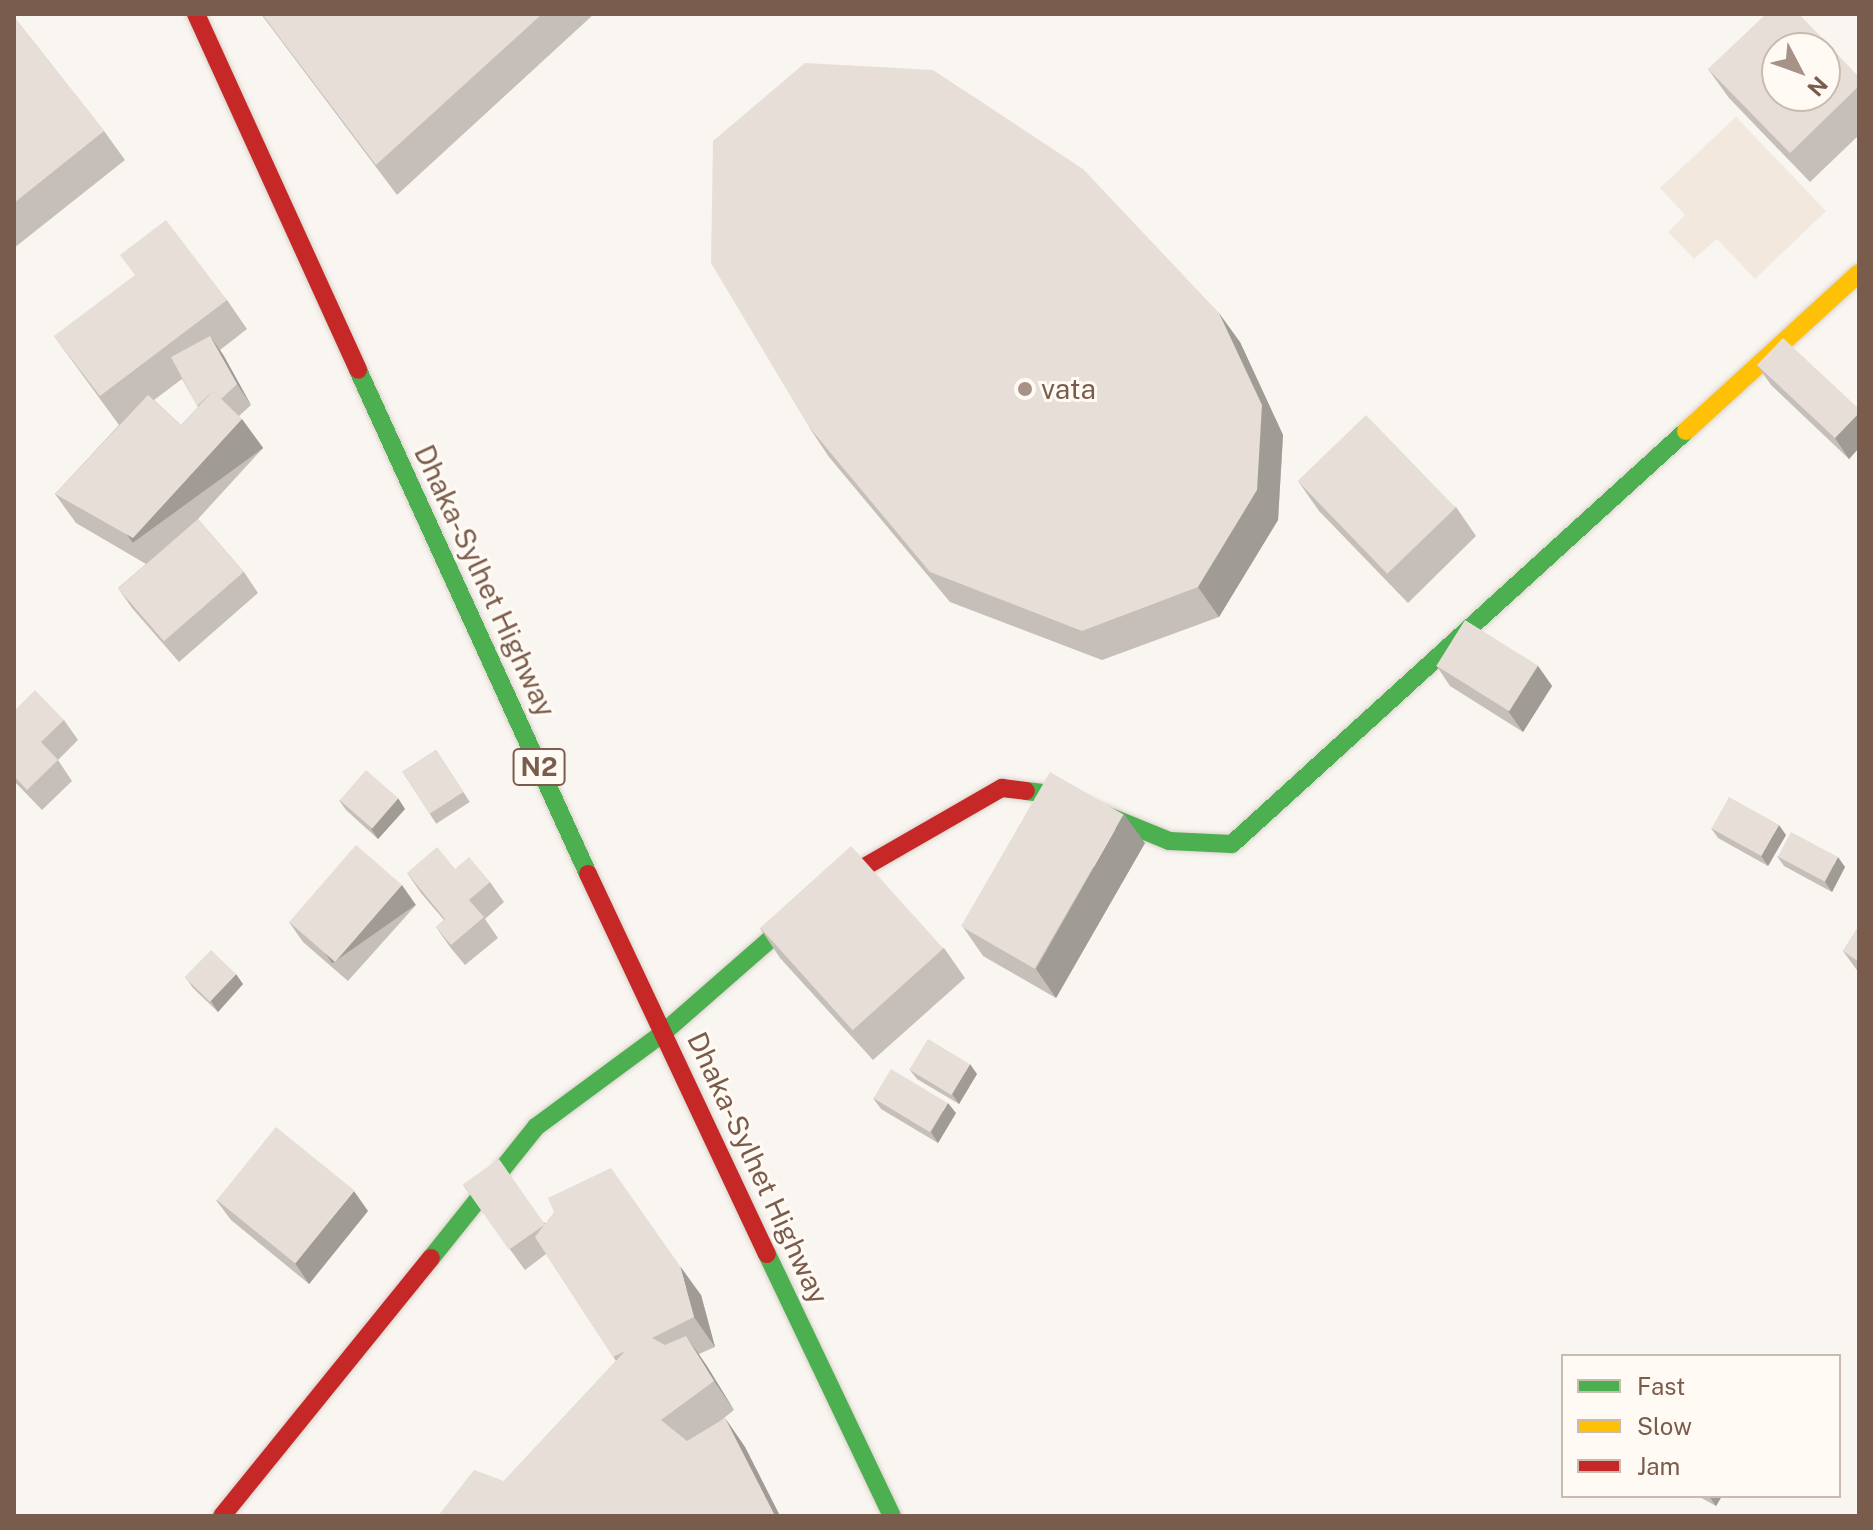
<!DOCTYPE html>
<style>
body{margin:0}
#map{position:relative;width:1873px;height:1530px;overflow:hidden;background:#f9f5f0;font-family:"Public Sans",sans-serif}
div>[style]{position:absolute}
[style*='--x']{left:calc(var(--x)*1px);top:calc(var(--y)*1px);width:calc(var(--w)*1px);rotate:calc(var(--a)*1deg)}
.residential>*{inset:0;background:#f2e8de}
.roads{filter:drop-shadow(0 0 2px #d9d2cb) drop-shadow(0 0 2px #d9d2cb)}
.fast>*{height:18px;margin:-9px;padding:0 9px;transform-origin:9px;border-radius:9px;background:#4caf50}
.slow>*{height:18px;margin:-9px;padding:0 9px;transform-origin:9px;border-radius:9px;background:#ffc107}
.jam>*{height:18px;margin:-9px;padding:0 9px;transform-origin:9px;border-radius:9px;background:#c62828}
.wall>*{inset:0;background:#c6bfb9;transform-origin:0 0}
.shaded-wall>*{inset:0;background:#a19b96;transform-origin:0 0}
.building>*{inset:0;background:#e6ded7;transform-origin:0 0}
.dots>*{width:22px;height:22px;translate:-50% -50%;box-sizing:border-box;border:4px solid #fffaf3;border-radius:50%}
span{translate:-50% -50%;white-space:nowrap;text-align:center;line-height:1.15;-webkit-text-stroke:6px #fffaf3;paint-order:stroke}
.shield-label span{padding:2px 6px;background:#fffaf3;border:2px solid;border-radius:6px;-webkit-text-stroke-width:0}
.shield-label{font-size:26px;color:#7a5c4d;font-weight:700}
.poi-label{font-size:28px;color:#7a5c4d}
.left{translate:0 -50%;text-align:left}
.street-label{font-size:28px;color:#7a5c4d}
.frame{position:absolute;inset:0;border:16px solid #7a5c4d;pointer-events:none}
.legend{position:absolute;left:1561px;top:1354px;width:280px;height:144px;box-sizing:border-box;background:#fffaf3;border:2px solid #cabbb1;margin:0;padding:10px 14px;list-style:none;font-size:24px;color:#7a5c4d}
.legend li{display:flex;align-items:center;gap:16px;height:40px}
.legend b{width:40px;border:2px solid #cabbb1}
.north{position:absolute;left:1761px;top:32px;width:80px;height:80px;box-sizing:border-box;background:#fffaf3;border:2px solid #cabbb1;border-radius:50%;rotate:131deg;font-size:22px;font-weight:700;line-height:32px;text-align:center;color:#7a5c4d}
.north::after{content:'';display:block;margin:auto;width:28px;height:36px;background:#a69286;clip-path:polygon(50% 0,100% 100%,50% 72%,0 100%)}
</style>
<div id="map">
<div class="residential">
<i style="clip-path:polygon(1736px 117px,1826px 211px,1755px 279px,1717px 239px,1694px 259px,1668px 232px,1685px 215px,1660px 188px)"></i>
</div>
<div class="roads">
<div class="fast">
<i style="--x:358;--y:370;--w:554;--a:65.47"></i>
<i style="--x:1026;--y:791;--w:31;--a:7"></i>
<i style="--x:1057;--y:795;--w:121;--a:22.3"></i>
<i style="--x:1169;--y:841;--w:63;--a:2.7"></i>
<i style="--x:1232;--y:844;--w:614;--a:-42.29"></i>
<i style="--x:767;--y:1254;--w:290;--a:64.5"></i>
<i style="--x:431;--y:1258;--w:168;--a:-51.3"></i>
<i style="--x:536;--y:1127;--w:158;--a:-36.5"></i>
<i style="--x:663;--y:1033;--w:150;--a:-41.2"></i>
</div>
<div class="slow">
<i style="--x:1686;--y:431;--w:234;--a:-42.4"></i>
</div>
<div class="jam">
<i style="--x:196;--y:14;--w:391;--a:65.5"></i>
<i style="--x:588;--y:874;--w:420;--a:64.8"></i>
<i style="--x:776;--y:934;--w:75;--a:-40.7"></i>
<i style="--x:833;--y:885;--w:195;--a:-29.9"></i>
<i style="--x:1002;--y:788;--w:24;--a:7"></i>
<i style="--x:222;--y:1516;--w:332;--a:-51"></i>
</div>
</div>
<div class="wall">
<i style="clip-path:polygon(261px 14px,594px 14px,397px 195px)"></i>
<i style="clip-path:polygon(14px 17px,104px 131px,125px 160px,14px 248px)"></i>
<i style="clip-path:polygon(1708px 69px,1859px 77px,1859px 135px,1810px 182px,1729px 98px)"></i>
<i style="clip-path:polygon(evenodd,227px 300px,247px 329px,220px 350px,251px 405px,239px 416px,263px 448px,198px 519px,244px 572px,258px 593px,179px 662px,132px 608px,118px 588px,146px 564px,76px 523px,55px 494px,119px 425px,54px 336px,227px 300px,182px 379px,198px 407px,181px 425px,154px 400px,182px 379px)"></i>
<i style="clip-path:polygon(1240px 342px,1283px 435px,1278px 520px,1219px 617px,1102px 660px,950px 602px,829px 457px,809px 427px)"></i>
<i style="clip-path:polygon(1757px 365px,1859px 409px,1859px 448px,1849px 459px,1771px 385px)"></i>
<i style="clip-path:polygon(1298px 481px,1456px 507px,1476px 536px,1408px 603px,1319px 511px)"></i>
<i style="clip-path:polygon(1436px 665px,1538px 666px,1552px 686px,1523px 732px,1450px 686px)"></i>
<i style="clip-path:polygon(14px 711px,64px 720px,78px 740px,58px 760px,72px 781px,42px 810px,14px 781px)"></i>
<i style="left:436px;top:750px;width:62px;height:40px;rotate:57deg"></i>
<i style="clip-path:polygon(339px 800px,405px 809px,378px 839px,346px 810px)"></i>
<i style="clip-path:polygon(1711px 828px,1786px 835px,1768px 866px,1718px 838px)"></i>
<i style="clip-path:polygon(1145px 843px,1056px 998px,983px 956px,963px 927px)"></i>
<i style="clip-path:polygon(1777px 856px,1845px 867px,1832px 892px,1784px 866px)"></i>
<i style="clip-path:polygon(455px 869px,490px 882px,504px 902px,485px 919px,498px 938px,465px 965px,450px 947px,436px 927px,444px 920px,421px 893px,407px 873px)"></i>
<i style="clip-path:polygon(416px 905px,348px 981px,303px 942px,289px 922px)"></i>
<i style="clip-path:polygon(1859px 926px,1859px 973px,1843px 951px)"></i>
<i style="clip-path:polygon(760px 928px,944px 948px,965px 978px,873px 1060px,780px 958px)"></i>
<i style="clip-path:polygon(186px 978px,243px 984px,218px 1012px,193px 988px)"></i>
<i style="clip-path:polygon(909px 1069px,977px 1074px,959px 1104px,917px 1079px)"></i>
<i style="clip-path:polygon(873px 1098px,956px 1113px,938px 1143px,881px 1109px)"></i>
<i style="clip-path:polygon(463px 1185px,701px 1295px,715px 1347px,699px 1354px,734px 1410px,719px 1422px,725px 1418px,745px 1447px,780px 1516px,438px 1516px,504px 1481px,616px 1361px,546px 1254px,525px 1270px)"></i>
<i style="clip-path:polygon(216px 1200px,368px 1211px,309px 1284px,231px 1220px)"></i>
<i style="clip-path:polygon(1698px 1496px,1722px 1496px,1716px 1506px)"></i>
</div>
<div class="shaded-wall">
<i style="clip-path:polygon(1219px 313px,1240px 342px,1283px 435px,1278px 520px,1219px 617px,1198px 587px)"></i>
<i style="clip-path:polygon(210px 336px,224px 356px,251px 405px,237px 384px)"></i>
<i style="clip-path:polygon(1859px 413px,1859px 448px,1849px 459px,1835px 438px)"></i>
<i style="left:242px;top:419px;width:36px;height:161px;rotate:54deg"></i>
<i style="clip-path:polygon(1538px 666px,1552px 686px,1523px 732px,1508px 711px)"></i>
<i style="clip-path:polygon(398px 798px,405px 809px,378px 839px,371px 829px)"></i>
<i style="clip-path:polygon(1124px 814px,1145px 843px,1056px 998px,1036px 969px)"></i>
<i style="clip-path:polygon(1779px 825px,1786px 835px,1768px 866px,1761px 856px)"></i>
<i style="clip-path:polygon(1838px 857px,1845px 867px,1832px 892px,1825px 882px)"></i>
<i style="left:402px;top:885px;width:24px;height:102px;rotate:55deg"></i>
<i style="clip-path:polygon(236px 974px,243px 984px,218px 1012px,211px 1001px)"></i>
<i style="clip-path:polygon(970px 1064px,977px 1074px,959px 1104px,952px 1094px)"></i>
<i style="clip-path:polygon(948px 1103px,956px 1113px,938px 1143px,931px 1132px)"></i>
<i style="clip-path:polygon(354px 1191px,368px 1211px,309px 1284px,295px 1263px)"></i>
<i style="clip-path:polygon(680px 1266px,701px 1295px,715px 1347px,694px 1317px)"></i>
<i style="clip-path:polygon(686px 1336px,707px 1366px,734px 1410px,714px 1381px)"></i>
<i style="clip-path:polygon(725px 1418px,745px 1447px,780px 1516px,775px 1516px)"></i>
<i style="clip-path:polygon(1709px 1496px,1722px 1496px,1716px 1506px)"></i>
</div>
<div class="building">
<i style="clip-path:polygon(262px 14px,542px 14px,376px 165px)"></i>
<i style="clip-path:polygon(evenodd,1766px 14px,1799px 14px,1859px 77px,1859px 86px,1790px 153px,1708px 69px,1766px 14px,1777px 48px,1825px 48px,1825px 96px,1777px 96px,1777px 48px)"></i>
<i style="clip-path:polygon(14px 17px,104px 131px,14px 203px)"></i>
<i style="clip-path:polygon(805px 63px,933px 70px,1083px 169px,1219px 313px,1262px 405px,1257px 490px,1198px 587px,1082px 631px,930px 572px,809px 427px,711px 263px,713px 141px)"></i>
<i style="clip-path:polygon(166px 220px,227px 300px,100px 396px,54px 336px,135px 275px,120px 255px)"></i>
<i style="clip-path:polygon(210px 336px,237px 384px,221px 399px,213px 391px,197px 406px,171px 357px)"></i>
<i style="clip-path:polygon(1783px 338px,1859px 409px,1859px 413px,1835px 438px,1757px 365px)"></i>
<i style="clip-path:polygon(213px 391px,242px 419px,133px 538px,55px 494px,148px 395px,181px 425px)"></i>
<i style="left:1366px;top:415px;width:129px;height:95px;rotate:46deg"></i>
<i style="left:198px;top:519px;width:70px;height:106px;rotate:49deg"></i>
<i style="left:1465px;top:620px;width:86px;height:54px;rotate:32deg"></i>
<i style="clip-path:polygon(35px 690px,64px 720px,41px 742px,58px 760px,27px 790px,14px 776px,14px 711px)"></i>
<i style="left:436px;top:750px;width:50px;height:40px;rotate:57deg"></i>
<i style="left:366px;top:770px;width:43px;height:40px;rotate:41deg"></i>
<i style="left:1050px;top:772px;width:85px;height:178px;rotate:30deg"></i>
<i style="left:1729px;top:797px;width:57px;height:36px;rotate:29deg"></i>
<i style="left:1791px;top:832px;width:53px;height:28px;rotate:28deg"></i>
<i style="left:356px;top:845px;width:61px;height:102px;rotate:41deg"></i>
<i style="left:851px;top:846px;width:138px;height:122px;rotate:48deg"></i>
<i style="clip-path:polygon(437px 847px,455px 869px,469px 857px,490px 882px,469px 900px,484px 917px,451px 945px,436px 927px,445px 919px,407px 873px)"></i>
<i style="clip-path:polygon(1859px 926px,1859px 962px,1843px 951px)"></i>
<i style="left:211px;top:950px;width:35px;height:38px;rotate:44deg"></i>
<i style="left:928px;top:1039px;width:49px;height:36px;rotate:31deg"></i>
<i style="left:891px;top:1069px;width:66px;height:34px;rotate:31deg"></i>
<i style="left:276px;top:1127px;width:101px;height:94px;rotate:39deg"></i>
<i style="left:499px;top:1159px;width:80px;height:44px;rotate:55deg"></i>
<i style="clip-path:polygon(611px 1168px,680px 1266px,694px 1317px,652px 1338px,665px 1345px,686px 1336px,714px 1381px,661px 1420px,687px 1441px,725px 1418px,775px 1516px,438px 1516px,474px 1470px,504px 1481px,625px 1351px,613px 1357px,535px 1237px,554px 1212px,548px 1198px)"></i>
</div>
<div class="dots">
<i style="left:1025px;top:389px;background:#a69286"></i>
</div>
<div class="shield-label">
<span style="left:539px;top:767px">N2</span>
</div>
<div class="poi-label">
<span class="left" style="left:1041px;top:389px">vata</span>
</div>
<div class="street-label">
<span style="left:485px;top:581px;rotate:65deg">Dhaka-Sylhet Highway</span>
<span style="left:758px;top:1168px;rotate:65deg">Dhaka-Sylhet Highway</span>
</div>
<div class="frame"></div>
<ul class="legend">
<li><b style="height:10px;background:#4caf50"></b>Fast</li>
<li><b style="height:10px;background:#ffc107"></b>Slow</li>
<li><b style="height:10px;background:#c62828"></b>Jam</li>
</ul>
<div class="north">N</div>
</div>
